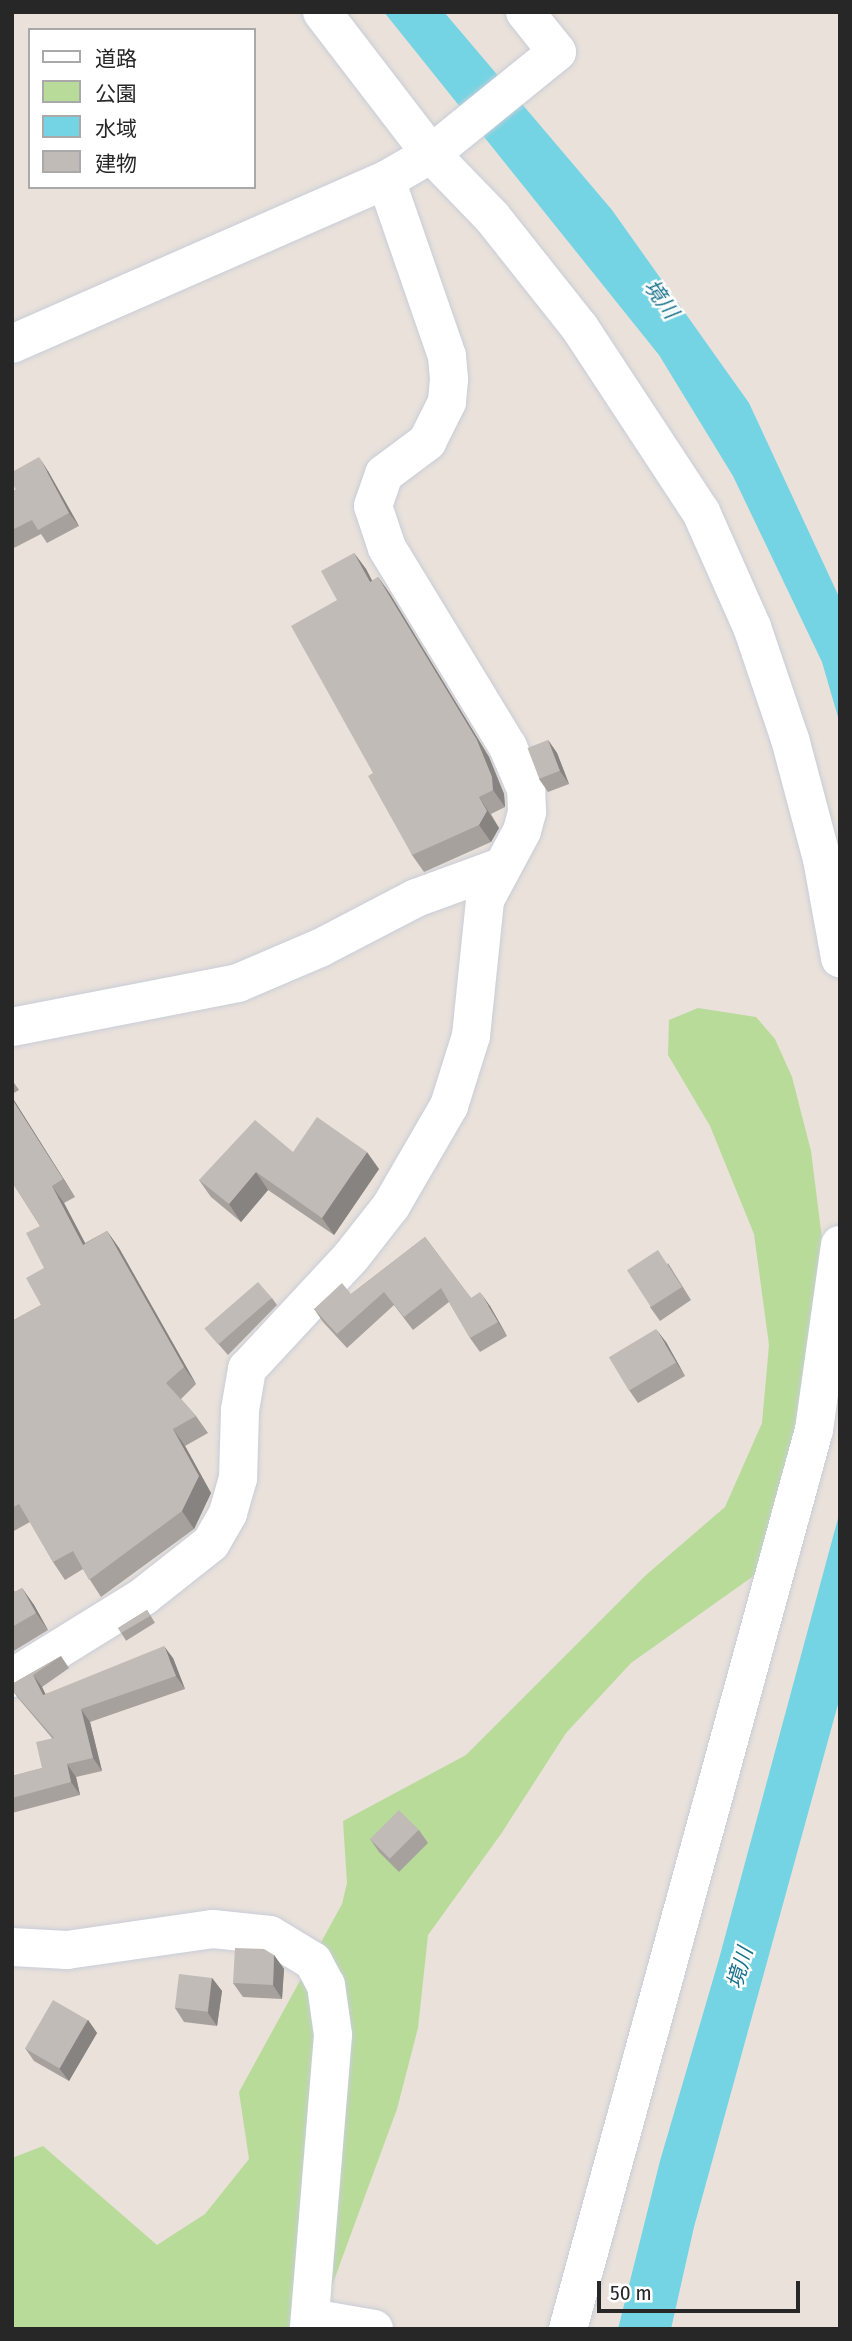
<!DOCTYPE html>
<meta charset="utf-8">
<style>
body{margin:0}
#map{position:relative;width:852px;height:2341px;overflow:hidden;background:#e9e1da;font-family:"Fira Sans Condensed","Noto Sans JP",sans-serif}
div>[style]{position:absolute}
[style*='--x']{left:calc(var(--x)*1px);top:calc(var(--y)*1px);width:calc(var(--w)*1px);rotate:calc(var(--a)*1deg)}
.green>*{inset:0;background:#b9db9a}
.water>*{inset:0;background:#75d4e3}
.roads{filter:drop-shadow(0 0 2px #c8cdd8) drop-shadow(0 0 2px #c8cdd8)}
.minor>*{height:38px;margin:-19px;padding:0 19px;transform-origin:19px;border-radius:19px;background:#fff}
.wall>*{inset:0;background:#a6a19d;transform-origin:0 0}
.shaded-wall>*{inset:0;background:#878380}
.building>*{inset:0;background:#c1bbb7;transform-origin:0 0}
span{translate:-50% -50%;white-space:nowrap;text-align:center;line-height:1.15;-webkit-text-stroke:5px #fff;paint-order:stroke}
.water-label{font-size:21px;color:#18728b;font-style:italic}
.frame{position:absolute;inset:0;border:14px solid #272727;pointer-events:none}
.legend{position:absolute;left:28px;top:28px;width:228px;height:161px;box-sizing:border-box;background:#fff;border:2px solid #a9a9a9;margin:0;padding:9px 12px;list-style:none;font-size:21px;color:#272727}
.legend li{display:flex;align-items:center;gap:14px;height:35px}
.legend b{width:35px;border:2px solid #a9a9a9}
.scale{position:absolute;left:597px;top:2281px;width:203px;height:32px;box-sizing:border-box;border:4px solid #272727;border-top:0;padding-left:9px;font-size:21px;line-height:24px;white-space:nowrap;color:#272727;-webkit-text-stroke:5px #fff;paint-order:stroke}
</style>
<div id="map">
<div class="green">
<i style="clip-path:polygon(698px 1008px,756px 1017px,775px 1039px,792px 1077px,811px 1151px,832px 1319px,780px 1557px,631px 1663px,566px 1733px,501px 1834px,428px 1935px,418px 2028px,397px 2109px,316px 2329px,12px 2329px,12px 2158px,43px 2146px,157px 2245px,205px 2214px,249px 2159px,239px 2092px,342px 1904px,347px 1883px,343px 1821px,466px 1755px,646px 1575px,725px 1507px,762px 1423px,769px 1345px,754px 1234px,710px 1126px,668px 1055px,669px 1020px)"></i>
</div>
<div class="water">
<i style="clip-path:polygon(384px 12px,444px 12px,612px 210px,749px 403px,840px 599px,840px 724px,822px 662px,733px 476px,659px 355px)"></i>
<i style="clip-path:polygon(840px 1511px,840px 1697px,694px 2227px,671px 2329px,618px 2329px,660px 2161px,719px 1959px)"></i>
</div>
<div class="roads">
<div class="minor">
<i style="--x:322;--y:12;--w:179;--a:52.5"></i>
<i style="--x:431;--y:154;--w:88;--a:45.9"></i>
<i style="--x:492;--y:217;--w:142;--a:51.6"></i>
<i style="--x:580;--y:328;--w:220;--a:56.7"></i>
<i style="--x:701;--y:512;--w:126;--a:66.1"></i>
<i style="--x:752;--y:627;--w:118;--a:71.3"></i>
<i style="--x:790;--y:739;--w:124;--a:75.1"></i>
<i style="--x:822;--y:859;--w:101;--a:79.7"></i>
<i style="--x:12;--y:344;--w:408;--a:-23.7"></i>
<i style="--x:386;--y:180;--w:52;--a:-30"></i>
<i style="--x:431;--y:154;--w:162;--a:-39"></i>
<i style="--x:557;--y:52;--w:51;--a:-128.7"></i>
<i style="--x:12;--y:1027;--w:230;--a:-11"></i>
<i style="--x:238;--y:983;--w:89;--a:-23.1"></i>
<i style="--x:320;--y:948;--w:108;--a:-27.5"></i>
<i style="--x:416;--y:898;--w:90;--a:-20"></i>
<i style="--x:12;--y:1678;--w:155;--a:-31.8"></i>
<i style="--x:144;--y:1596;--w:85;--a:-38.3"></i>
<i style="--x:211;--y:1543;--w:34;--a:-60"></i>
<i style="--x:228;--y:1513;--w:35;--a:-74"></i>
<i style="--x:238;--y:1479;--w:69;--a:-88.3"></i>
<i style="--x:240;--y:1410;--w:42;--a:-80.3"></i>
<i style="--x:247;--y:1369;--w:153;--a:-47.1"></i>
<i style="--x:351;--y:1257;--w:65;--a:-51.9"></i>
<i style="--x:391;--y:1206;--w:116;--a:-59.9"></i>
<i style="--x:449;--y:1106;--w:73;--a:-72.6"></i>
<i style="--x:471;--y:1036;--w:137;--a:-84.1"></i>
<i style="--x:485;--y:900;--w:78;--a:-61.8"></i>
<i style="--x:522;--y:831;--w:20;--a:-75"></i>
<i style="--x:527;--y:812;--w:23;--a:-92"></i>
<i style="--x:526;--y:789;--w:46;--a:-113.2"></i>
<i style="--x:508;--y:747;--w:233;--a:-121.3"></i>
<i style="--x:387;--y:548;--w:44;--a:-108.4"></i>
<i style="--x:373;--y:506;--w:34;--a:-71"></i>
<i style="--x:384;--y:474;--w:54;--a:-36.7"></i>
<i style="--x:427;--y:442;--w:45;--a:-63.4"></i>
<i style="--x:447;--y:402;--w:23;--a:-85"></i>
<i style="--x:449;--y:379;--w:23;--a:-95"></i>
<i style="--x:447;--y:356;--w:186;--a:-109.1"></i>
<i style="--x:12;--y:1947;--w:55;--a:3.1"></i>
<i style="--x:67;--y:1950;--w:148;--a:-8.2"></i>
<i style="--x:213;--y:1929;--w:57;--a:6"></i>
<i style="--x:270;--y:1935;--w:50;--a:31.2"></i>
<i style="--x:313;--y:1961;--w:27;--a:62"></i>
<i style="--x:326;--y:1985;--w:50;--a:82"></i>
<i style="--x:333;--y:2035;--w:295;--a:94.7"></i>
<i style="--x:311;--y:2318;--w:64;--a:9.9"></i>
<i style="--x:568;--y:2329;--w:932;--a:-74.7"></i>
<i style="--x:814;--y:1430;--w:187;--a:-82"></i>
</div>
</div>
<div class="wall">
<i style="clip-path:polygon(48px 471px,79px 526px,47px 543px,41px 534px,12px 549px,12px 492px)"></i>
<i style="clip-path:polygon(354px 553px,366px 569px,372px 581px,378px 577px,390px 594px,489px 757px,504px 794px,505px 807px,491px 814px,499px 828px,491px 842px,424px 872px,412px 855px,373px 773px,337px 600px)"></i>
<i style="clip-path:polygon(548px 740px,557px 753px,569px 784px,548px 792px,539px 779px)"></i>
<i style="clip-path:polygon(12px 1080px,19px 1090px,12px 1094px)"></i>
<i style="clip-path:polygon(12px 1097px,75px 1197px,64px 1203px,85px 1243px,107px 1231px,119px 1248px,196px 1384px,181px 1399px,196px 1416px,208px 1433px,185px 1446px,211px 1493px,194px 1529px,101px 1597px,83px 1569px,65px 1580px,53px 1562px,30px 1522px,12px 1532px,12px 1321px,41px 1305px,44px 1268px,40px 1226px,12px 1182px)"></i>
<i style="clip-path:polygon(293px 1152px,379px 1169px,334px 1235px,268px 1190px,241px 1222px,211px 1197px,199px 1180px)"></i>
<i style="clip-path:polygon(425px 1237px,471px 1298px,490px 1306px,507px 1336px,480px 1352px,470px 1338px,449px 1302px,413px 1330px,394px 1305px,347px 1348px,323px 1322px,314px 1309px,351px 1294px)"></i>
<i style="clip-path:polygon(668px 1263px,691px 1300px,660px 1321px,650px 1307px)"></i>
<i style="clip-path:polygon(272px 1298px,277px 1305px,228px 1355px,207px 1331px)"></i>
<i style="clip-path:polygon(666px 1342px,685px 1376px,638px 1403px,629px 1390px)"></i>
<i style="clip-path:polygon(12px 1587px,15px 1592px,22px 1588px,34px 1605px,48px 1630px,12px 1652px)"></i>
<i style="left:147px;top:1610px;width:15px;height:34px;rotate:58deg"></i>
<i style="clip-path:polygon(61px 1656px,69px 1668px,42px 1687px,45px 1694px,173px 1658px,185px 1689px,90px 1722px,102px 1771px,76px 1777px,80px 1795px,12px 1813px,12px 1776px,42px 1768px,52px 1738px,18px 1698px,12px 1690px,12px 1684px)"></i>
<i style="clip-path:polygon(419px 1830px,428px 1843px,399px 1872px,379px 1852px,370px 1839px)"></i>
<i style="clip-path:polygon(274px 1955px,284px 1969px,282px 1999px,243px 1997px,233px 1983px)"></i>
<i style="clip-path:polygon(212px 1978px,222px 1991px,217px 2026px,184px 2022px,175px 2008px)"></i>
<i style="clip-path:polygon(88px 2020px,97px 2033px,69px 2081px,34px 2061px,25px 2048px)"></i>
</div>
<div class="shaded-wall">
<i style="clip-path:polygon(39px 457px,48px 471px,79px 526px,69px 513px)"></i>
<i style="clip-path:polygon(354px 553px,366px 569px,382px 599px,370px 582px)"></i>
<i style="clip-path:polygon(378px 577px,390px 594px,489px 757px,504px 794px,505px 807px,493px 790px)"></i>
<i style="clip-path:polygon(548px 740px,557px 753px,569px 784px,560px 771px)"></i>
<i style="clip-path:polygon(479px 797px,499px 828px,491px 842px,479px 825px)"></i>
<i style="clip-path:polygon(12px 1097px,75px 1197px,63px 1179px,12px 1099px)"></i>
<i style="clip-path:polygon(367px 1152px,379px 1169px,334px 1235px,322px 1218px)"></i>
<i style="clip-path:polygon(256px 1172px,268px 1190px,241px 1222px,229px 1204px)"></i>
<i style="clip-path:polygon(52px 1186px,64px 1203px,95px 1262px,83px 1245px)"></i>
<i style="clip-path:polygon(107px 1231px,119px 1248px,196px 1384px,184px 1367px)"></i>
<i style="clip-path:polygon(480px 1292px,490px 1306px,507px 1336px,498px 1322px)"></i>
<i style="clip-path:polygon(656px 1329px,666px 1342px,685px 1376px,676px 1362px)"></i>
<i style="clip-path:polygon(173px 1429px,185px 1446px,211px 1493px,194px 1529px,182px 1511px)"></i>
<i style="clip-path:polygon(22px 1588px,34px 1605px,48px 1630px,36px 1613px)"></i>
<i style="clip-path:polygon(164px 1646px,173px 1658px,185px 1689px,176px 1676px)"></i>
<i style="clip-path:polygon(33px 1675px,42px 1687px,52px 1707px,43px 1695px)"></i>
<i style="clip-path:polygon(81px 1709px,90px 1722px,102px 1771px,93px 1758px)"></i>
<i style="clip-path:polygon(67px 1764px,76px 1777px,80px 1795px,71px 1782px)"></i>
<i style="clip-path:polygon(274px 1955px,284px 1969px,282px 1999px,273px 1985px)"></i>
<i style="clip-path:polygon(212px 1978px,222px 1991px,217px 2026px,208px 2013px)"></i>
<i style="clip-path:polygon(88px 2020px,97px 2033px,69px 2081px,59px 2068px)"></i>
</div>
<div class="building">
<i style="clip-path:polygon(39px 457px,69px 513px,38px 530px,32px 520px,12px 530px,12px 492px,16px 490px,12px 482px,12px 472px)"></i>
<i style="clip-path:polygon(354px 553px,370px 582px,378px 577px,477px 740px,492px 777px,493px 790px,479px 797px,487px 811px,479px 825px,412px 855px,368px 776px,373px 773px,291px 626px,337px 600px,321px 571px)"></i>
<i style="left:548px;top:740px;width:33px;height:22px;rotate:69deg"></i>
<i style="clip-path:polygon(12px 1099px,63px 1179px,52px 1186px,83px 1245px,107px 1231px,184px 1367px,166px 1383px,196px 1416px,173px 1429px,199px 1476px,182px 1511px,89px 1580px,73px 1551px,53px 1562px,19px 1504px,12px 1508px,12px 1321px,41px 1305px,26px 1278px,44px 1268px,26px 1233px,40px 1226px,12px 1182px)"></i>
<i style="clip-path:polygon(317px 1117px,367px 1152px,322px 1218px,256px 1172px,229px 1204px,199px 1180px,255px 1120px,293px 1152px)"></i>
<i style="clip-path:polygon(425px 1237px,471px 1298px,480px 1292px,498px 1322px,470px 1338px,441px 1288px,404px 1317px,384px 1292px,337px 1334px,314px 1309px,342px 1283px,351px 1294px)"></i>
<i style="left:658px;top:1250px;width:44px;height:37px;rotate:57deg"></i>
<i style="left:258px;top:1282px;width:21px;height:71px;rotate:49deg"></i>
<i style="left:656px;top:1329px;width:39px;height:55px;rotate:59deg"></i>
<i style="clip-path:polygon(22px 1588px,36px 1613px,12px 1627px,12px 1591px,13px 1593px)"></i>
<i style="clip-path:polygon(147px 1610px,150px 1616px,121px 1633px,118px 1628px)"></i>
<i style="clip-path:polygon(164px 1646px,176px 1676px,81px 1709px,93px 1758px,67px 1764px,71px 1782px,12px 1798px,12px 1776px,42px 1768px,36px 1742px,54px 1738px,12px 1690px,12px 1684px,61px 1656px,33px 1675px,43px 1695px)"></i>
<i style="left:399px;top:1810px;width:28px;height:41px;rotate:45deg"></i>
<i style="clip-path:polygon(235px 1948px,264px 1949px,274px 1955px,273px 1985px,233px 1983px)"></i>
<i style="left:179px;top:1974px;width:33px;height:34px;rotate:7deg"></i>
<i style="left:53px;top:2000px;width:40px;height:56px;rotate:30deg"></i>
</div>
<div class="water-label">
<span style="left:661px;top:299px;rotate:54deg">境川</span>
<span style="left:740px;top:1968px;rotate:-74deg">境川</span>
</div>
<div class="frame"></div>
<ul class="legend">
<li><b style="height:9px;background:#fff"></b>道路</li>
<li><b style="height:19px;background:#b9db9a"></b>公園</li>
<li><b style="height:19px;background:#75d4e3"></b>水域</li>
<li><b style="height:19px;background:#c1bbb7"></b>建物</li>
</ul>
<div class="scale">50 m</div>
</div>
